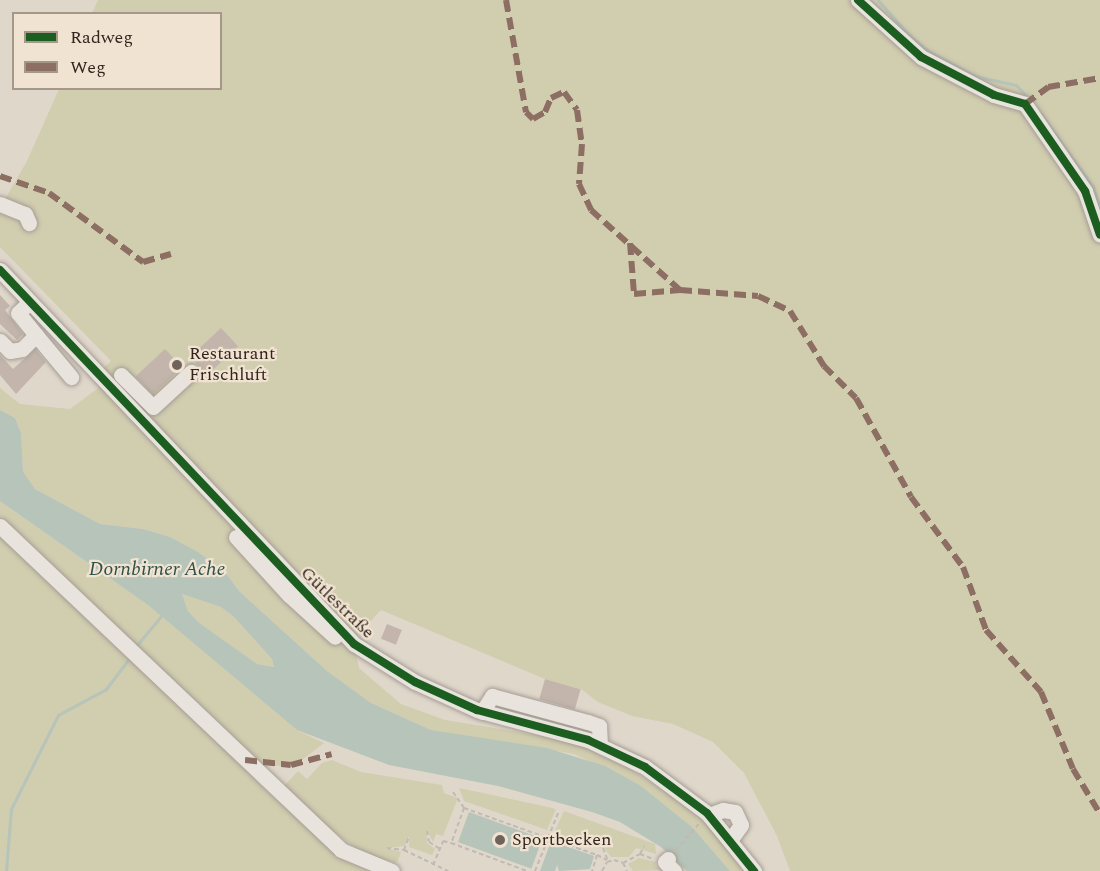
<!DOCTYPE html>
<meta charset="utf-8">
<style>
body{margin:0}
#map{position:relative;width:1100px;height:871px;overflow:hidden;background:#e0d7cb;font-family:Spectral,serif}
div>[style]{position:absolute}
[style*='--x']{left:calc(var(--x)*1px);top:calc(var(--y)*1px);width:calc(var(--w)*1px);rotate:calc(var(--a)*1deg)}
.green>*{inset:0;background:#d1cdaf}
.water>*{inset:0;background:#b6c4b9;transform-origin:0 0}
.stream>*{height:3px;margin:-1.5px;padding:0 1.5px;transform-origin:1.5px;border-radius:1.5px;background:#b6c4b9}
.building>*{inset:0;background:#c3b5ac;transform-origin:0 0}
.path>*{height:2px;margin-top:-1px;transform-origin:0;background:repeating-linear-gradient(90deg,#c1bab3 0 4.5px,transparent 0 7.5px)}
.roads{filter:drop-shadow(0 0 2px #a59d94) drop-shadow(0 0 2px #a59d94)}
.minor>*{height:15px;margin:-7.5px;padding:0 7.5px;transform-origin:7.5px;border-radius:7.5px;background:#e8e3dc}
.quiet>*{height:6px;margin-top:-3px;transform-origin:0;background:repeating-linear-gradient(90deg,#8d6e63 0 12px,transparent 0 18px)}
.cycleway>*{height:8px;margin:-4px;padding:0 4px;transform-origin:4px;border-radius:4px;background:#1b5e20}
.dots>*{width:16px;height:16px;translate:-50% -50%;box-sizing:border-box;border:3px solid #f1e3d1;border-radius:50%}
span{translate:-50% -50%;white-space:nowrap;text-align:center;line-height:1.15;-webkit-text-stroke:4.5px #f1e3d1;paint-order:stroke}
.poi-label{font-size:18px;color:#32251e}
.left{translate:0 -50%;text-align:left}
.street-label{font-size:18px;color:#32251e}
.water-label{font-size:20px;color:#2f5049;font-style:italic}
.legend{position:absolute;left:12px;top:12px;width:210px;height:78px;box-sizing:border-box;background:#f1e3d1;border:2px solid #a59789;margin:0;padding:8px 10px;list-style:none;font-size:18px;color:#32251e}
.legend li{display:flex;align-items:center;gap:12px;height:30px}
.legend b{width:30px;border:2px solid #a59789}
</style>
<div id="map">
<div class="green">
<i style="clip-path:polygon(98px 0,1100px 0,1100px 871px,790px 871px,777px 836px,744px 773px,713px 742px,673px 724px,632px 716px,598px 702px,581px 689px,545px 679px,381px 610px,353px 640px,359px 668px,401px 704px,445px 720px,562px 739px,608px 755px,682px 802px,715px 832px,743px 871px,730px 871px,692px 827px,641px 786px,574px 754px,431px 730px,371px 703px,327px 671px,239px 591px,225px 572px,198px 552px,170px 537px,143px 529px,100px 524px,35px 489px,23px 473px,21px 433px,15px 418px,0 410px,0 388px,20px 404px,70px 409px,108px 381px,99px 372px,111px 361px,0 247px,0 208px,27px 161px,59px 89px,220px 88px,220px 14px,92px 13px)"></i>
<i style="clip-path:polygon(0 501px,148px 605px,297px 730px,324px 743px,293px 767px,268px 765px,254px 779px,335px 853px,376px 871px,0 871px)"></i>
<i style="clip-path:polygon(182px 594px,221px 607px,234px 617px,272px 659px,275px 667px,257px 664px,198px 622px,188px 611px)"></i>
<i style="clip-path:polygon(332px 760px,361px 772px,442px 785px,444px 793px,458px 798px,443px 836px,436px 834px,433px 842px,427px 831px,427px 843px,435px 849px,432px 855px,409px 847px,409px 836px,405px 846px,387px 848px,401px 852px,397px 863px,364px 854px,313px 817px,282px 788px,298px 771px,307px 779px,322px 763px)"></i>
<i style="clip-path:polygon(459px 788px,539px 805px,556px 809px,547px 830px,464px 801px)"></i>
<i style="clip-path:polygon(564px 811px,655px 844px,656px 854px,636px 848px,629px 857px,611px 857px,605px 849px,554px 833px)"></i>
<i style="clip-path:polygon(639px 858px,656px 862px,655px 866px,666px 870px,633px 871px,628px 864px)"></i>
</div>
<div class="water">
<i style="clip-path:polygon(evenodd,0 410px,15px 418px,21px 433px,23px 472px,35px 489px,100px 524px,143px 529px,170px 537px,198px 552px,225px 572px,239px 591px,327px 671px,371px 703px,431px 730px,547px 748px,605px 766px,641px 786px,692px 827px,730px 871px,687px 871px,661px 847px,620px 822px,592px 812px,498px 786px,389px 765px,297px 730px,148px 605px,0 501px,0 410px,182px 594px,221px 607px,234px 617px,272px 659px,274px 667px,257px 664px,198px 622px,188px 611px,182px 594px)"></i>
<i style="left:469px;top:812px;width:78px;height:32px;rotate:20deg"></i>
<i style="clip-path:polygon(551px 841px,594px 856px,590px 869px,559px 871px,557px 865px,555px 871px,540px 871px)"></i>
</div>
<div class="stream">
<i style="--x:878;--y:0;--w:47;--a:48.5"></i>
<i style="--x:909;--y:35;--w:26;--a:39"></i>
<i style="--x:929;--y:51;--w:52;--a:28.5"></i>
<i style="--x:975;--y:76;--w:42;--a:12.4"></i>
<i style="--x:1016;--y:85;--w:19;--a:47"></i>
<i style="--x:1041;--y:114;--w:90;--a:54.5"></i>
<i style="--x:1093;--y:187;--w:22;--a:72"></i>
<i style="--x:136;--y:646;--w:40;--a:-50"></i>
<i style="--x:6;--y:871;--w:62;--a:-85.4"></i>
<i style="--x:11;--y:809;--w:105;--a:-63.4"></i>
<i style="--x:58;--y:715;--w:55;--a:-28.4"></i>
<i style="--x:106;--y:689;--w:40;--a:-53"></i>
</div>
<div class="building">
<i style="clip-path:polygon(0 295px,10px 306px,5px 310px,23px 334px,17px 340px,0 324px)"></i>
<i style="left:221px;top:328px;width:25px;height:42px;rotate:47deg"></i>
<i style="clip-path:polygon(35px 349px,46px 362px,16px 394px,0 375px,0 355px,13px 369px)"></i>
<i style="left:165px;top:349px;width:25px;height:40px;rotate:47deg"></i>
<i style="left:387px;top:624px;width:16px;height:16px;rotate:22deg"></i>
<i style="left:545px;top:679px;width:37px;height:21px;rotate:16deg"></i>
</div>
<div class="path">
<i style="--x:453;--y:792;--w:19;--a:55"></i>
<i style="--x:464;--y:808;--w:89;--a:19.7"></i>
<i style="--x:548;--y:838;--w:27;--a:-68"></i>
<i style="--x:464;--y:808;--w:37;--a:110"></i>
<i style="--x:451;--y:843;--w:81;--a:20.2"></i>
<i style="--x:427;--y:831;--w:11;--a:80"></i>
<i style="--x:429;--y:842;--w:13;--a:32"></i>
<i style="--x:387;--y:848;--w:17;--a:7"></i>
<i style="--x:404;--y:850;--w:14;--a:-69"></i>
<i style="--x:603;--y:848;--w:14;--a:69"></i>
<i style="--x:404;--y:850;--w:49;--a:25.5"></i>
<i style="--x:676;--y:850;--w:37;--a:-49"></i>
<i style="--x:640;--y:854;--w:14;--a:21"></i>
<i style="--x:597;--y:855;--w:11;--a:27"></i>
<i style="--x:623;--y:863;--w:19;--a:-28"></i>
<i style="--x:640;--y:854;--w:9;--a:-63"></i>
<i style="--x:433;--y:865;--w:26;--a:-67"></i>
<i style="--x:443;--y:841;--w:8;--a:14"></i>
<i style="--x:535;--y:871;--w:35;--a:-68"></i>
<i style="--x:548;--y:838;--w:52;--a:19.1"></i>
<i style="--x:597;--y:855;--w:17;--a:107"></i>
<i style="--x:602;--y:871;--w:10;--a:-61"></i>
<i style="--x:607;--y:862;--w:7;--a:-16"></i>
<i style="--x:614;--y:860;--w:9;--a:18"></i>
<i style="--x:623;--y:863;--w:9;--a:63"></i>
</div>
<div class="roads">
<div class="minor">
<i style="--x:858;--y:0;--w:85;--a:42.1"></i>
<i style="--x:921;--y:57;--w:82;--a:27.5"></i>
<i style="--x:994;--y:95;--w:32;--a:16"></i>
<i style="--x:1025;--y:104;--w:106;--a:55.4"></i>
<i style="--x:1085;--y:191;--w:46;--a:71.2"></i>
<i style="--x:0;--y:204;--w:27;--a:22"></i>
<i style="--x:25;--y:214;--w:10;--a:66"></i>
<i style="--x:0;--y:270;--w:515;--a:46.57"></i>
<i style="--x:354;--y:644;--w:72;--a:31.9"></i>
<i style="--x:415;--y:682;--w:68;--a:24.3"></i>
<i style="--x:477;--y:710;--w:115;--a:15.1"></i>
<i style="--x:588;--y:740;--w:63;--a:25.3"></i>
<i style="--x:645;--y:767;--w:77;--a:36.6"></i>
<i style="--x:707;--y:813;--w:75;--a:51"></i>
<i style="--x:36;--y:335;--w:55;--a:50.2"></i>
<i style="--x:0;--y:341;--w:14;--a:45"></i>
<i style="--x:10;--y:351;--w:12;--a:-9"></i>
<i style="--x:22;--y:349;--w:20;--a:-45"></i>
<i style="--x:36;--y:335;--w:28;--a:-129"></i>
<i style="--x:18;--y:313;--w:16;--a:-43"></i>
<i style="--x:121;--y:375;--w:45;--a:45"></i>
<i style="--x:153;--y:407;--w:52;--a:-42.6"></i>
<i style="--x:0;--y:526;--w:470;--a:43.5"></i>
<i style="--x:341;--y:850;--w:55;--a:22.4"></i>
<i style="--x:236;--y:537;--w:79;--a:47.6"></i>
<i style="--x:289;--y:595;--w:62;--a:42.4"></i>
<i style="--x:482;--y:712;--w:19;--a:-58"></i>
<i style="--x:492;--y:696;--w:99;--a:15.2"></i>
<i style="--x:588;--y:722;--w:12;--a:20"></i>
<i style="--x:599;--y:726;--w:18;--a:87"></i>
<i style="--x:709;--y:815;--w:15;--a:-20"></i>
<i style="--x:723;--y:810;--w:12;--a:9"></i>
<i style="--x:735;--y:812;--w:14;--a:65"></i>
<i style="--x:741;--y:825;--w:17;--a:126"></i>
<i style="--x:668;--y:859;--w:4;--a:135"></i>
<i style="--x:665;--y:862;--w:13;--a:45"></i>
</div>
</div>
<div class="quiet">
<i style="--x:506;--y:0;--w:114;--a:79.9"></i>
<i style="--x:526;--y:112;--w:10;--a:45"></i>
<i style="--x:533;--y:119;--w:14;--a:-30"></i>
<i style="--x:545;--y:112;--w:15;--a:-67"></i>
<i style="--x:551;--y:98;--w:14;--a:-25"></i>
<i style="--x:564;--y:92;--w:22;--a:54"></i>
<i style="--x:577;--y:110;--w:34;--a:82"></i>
<i style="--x:582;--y:144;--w:40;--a:94.3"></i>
<i style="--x:579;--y:184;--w:29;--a:65"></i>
<i style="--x:591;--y:210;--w:120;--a:42"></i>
<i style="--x:680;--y:290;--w:78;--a:4.4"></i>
<i style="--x:758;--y:296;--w:35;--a:25"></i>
<i style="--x:790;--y:311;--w:65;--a:58.3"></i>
<i style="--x:824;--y:366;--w:45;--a:45"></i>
<i style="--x:856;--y:398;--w:113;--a:60.9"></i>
<i style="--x:911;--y:497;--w:87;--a:53.4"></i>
<i style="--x:963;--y:567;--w:67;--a:69.9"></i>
<i style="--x:986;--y:630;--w:83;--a:48.4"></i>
<i style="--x:1041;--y:692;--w:83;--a:67.4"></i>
<i style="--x:1073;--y:769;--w:52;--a:59"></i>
<i style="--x:1025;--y:104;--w:29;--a:-36"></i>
<i style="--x:1048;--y:87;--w:53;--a:-9.8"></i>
<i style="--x:0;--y:176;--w:52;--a:19.1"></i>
<i style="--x:49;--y:193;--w:117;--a:36.3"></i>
<i style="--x:143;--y:262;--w:29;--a:-16"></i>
<i style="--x:630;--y:243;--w:51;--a:85.5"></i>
<i style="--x:634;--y:294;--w:46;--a:-5"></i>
<i style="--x:245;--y:760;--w:46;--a:6.2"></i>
<i style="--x:291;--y:765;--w:42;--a:-15"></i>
</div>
<div class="cycleway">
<i style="--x:858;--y:0;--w:85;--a:42.1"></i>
<i style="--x:921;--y:57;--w:82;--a:27.5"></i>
<i style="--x:994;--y:95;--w:32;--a:16"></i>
<i style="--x:1025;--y:104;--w:106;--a:55.4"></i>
<i style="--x:1085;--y:191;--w:46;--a:71.2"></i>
<i style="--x:0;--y:270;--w:515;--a:46.57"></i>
<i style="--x:354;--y:644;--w:72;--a:31.9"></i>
<i style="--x:415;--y:682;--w:68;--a:24.3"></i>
<i style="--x:477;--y:710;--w:115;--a:15.1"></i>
<i style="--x:588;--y:740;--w:63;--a:25.3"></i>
<i style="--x:645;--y:767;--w:77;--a:36.6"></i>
<i style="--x:707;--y:813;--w:75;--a:51"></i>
</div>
<div class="dots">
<i style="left:177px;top:365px;background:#6f635b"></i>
<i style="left:500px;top:840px;background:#6f635b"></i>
</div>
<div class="poi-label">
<span class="left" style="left:189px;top:365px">Restaurant<br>Frischluft</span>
<span class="left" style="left:512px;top:840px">Sportbecken</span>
</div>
<div class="street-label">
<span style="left:337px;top:603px;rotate:44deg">Gütlestraße</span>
</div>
<div class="water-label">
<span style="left:157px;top:569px">Dornbirner Ache</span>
</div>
<ul class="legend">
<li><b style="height:8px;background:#1b5e20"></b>Radweg</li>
<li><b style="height:8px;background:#8d6e63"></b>Weg</li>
</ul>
</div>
